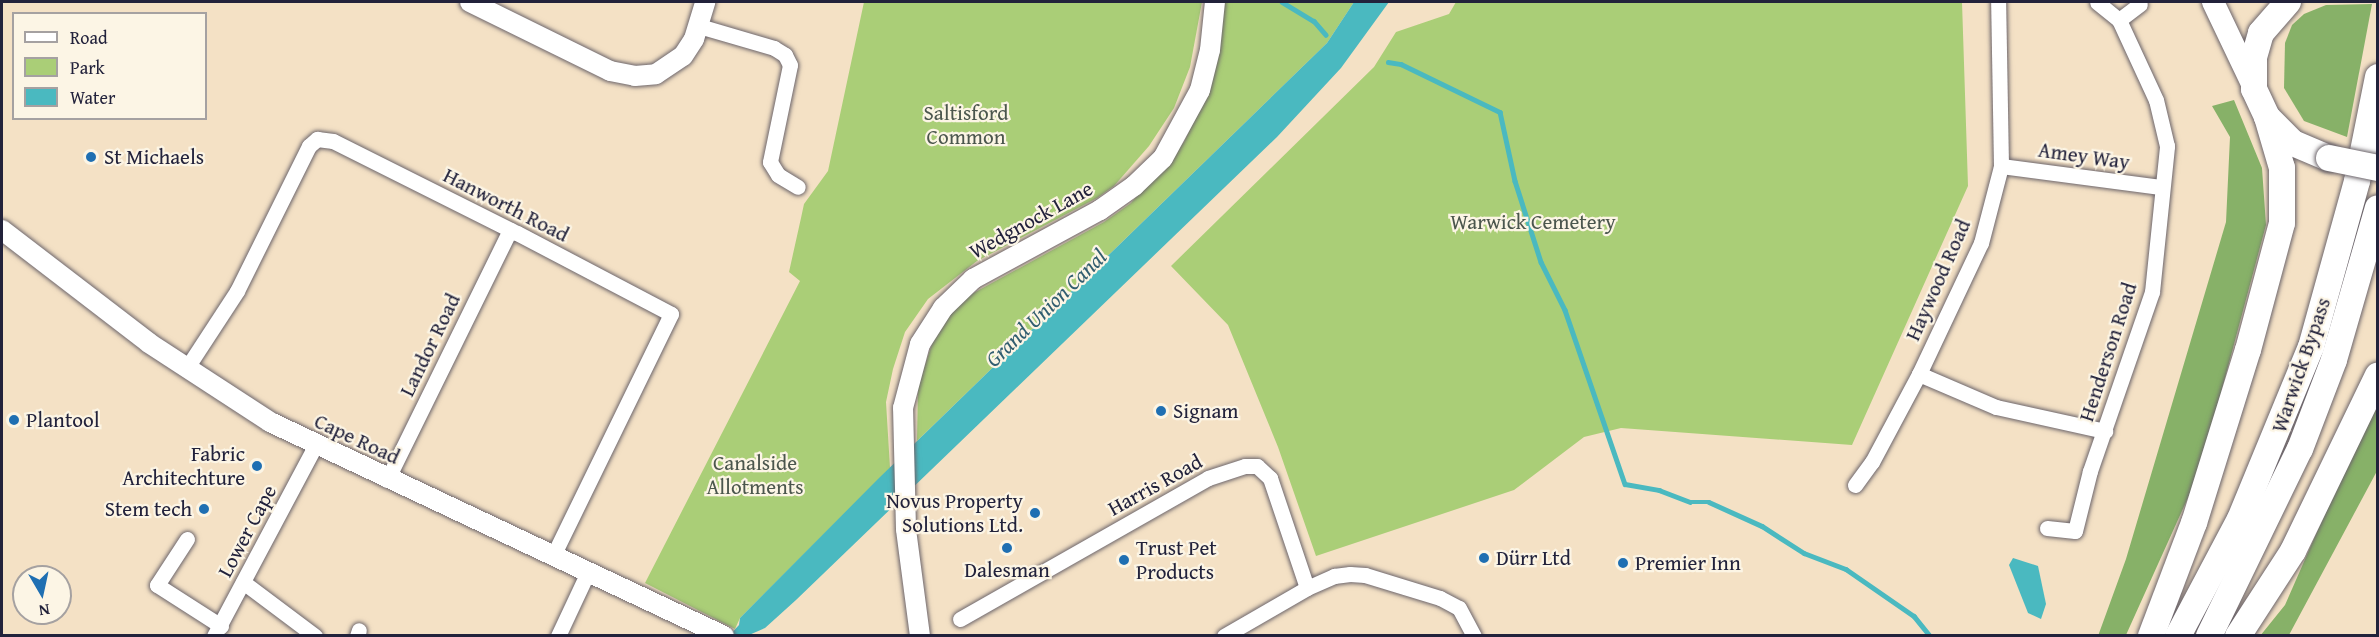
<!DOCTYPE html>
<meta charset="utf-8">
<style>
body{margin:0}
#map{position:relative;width:2379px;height:637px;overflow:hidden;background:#f4e1c5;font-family:"Gentium Book Plus",serif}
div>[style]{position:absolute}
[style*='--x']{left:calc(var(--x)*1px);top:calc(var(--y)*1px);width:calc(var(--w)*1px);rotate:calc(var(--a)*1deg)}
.green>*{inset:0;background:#aace77}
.forest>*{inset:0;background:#87b168}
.water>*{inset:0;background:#4ab9c0}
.stream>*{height:4.5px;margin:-2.25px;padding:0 2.25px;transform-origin:2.25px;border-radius:2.25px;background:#4ab9c0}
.roads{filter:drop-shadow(0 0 2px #6c656b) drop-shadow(0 0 2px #6c656b)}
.street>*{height:15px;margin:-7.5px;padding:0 7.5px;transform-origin:7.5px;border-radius:7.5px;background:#fff}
.secondary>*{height:20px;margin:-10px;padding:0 10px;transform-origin:10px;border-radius:10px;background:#fff}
.primary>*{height:22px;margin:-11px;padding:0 11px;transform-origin:11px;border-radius:11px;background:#fff}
.highway>*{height:26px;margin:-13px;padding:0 13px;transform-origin:13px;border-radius:13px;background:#fff}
.bridges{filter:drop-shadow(0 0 2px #6c656b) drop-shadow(0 0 2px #6c656b)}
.highway-bridge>*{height:26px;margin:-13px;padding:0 13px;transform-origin:13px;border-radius:13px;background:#fff}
.dots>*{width:16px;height:16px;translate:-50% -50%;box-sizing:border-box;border:3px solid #fcf5e5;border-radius:50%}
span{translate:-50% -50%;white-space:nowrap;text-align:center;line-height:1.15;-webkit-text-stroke:4.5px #fcf5e5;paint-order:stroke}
.park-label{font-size:21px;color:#4b564d}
.street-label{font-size:21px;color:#22223b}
.poi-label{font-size:21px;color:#22223b}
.left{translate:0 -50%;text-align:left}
.right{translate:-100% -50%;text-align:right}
.water-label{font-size:22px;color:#325e70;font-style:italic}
.frame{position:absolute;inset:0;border:3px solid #22223b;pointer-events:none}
.legend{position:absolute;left:12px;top:12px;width:195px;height:108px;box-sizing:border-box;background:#fcf5e5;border:2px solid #a5a1a1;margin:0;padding:8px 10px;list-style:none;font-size:18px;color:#22223b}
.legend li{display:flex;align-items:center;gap:12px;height:30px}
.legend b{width:30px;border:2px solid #a5a1a1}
.north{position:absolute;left:12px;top:565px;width:60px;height:60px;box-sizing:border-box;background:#fcf5e5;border:2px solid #a5a1a1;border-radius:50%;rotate:171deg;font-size:16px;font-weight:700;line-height:24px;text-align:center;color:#22223b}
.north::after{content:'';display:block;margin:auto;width:21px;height:27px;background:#1f6fb2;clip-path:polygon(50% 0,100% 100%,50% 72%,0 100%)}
</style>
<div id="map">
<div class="green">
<i style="clip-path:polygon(864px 2px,1202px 2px,1190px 67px,1174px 108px,1149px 146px,1114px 186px,1097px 198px,977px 261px,928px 299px,905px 332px,893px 369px,886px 402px,890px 468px,740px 618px,735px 629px,645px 583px,800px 281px,789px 272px,801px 218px,804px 204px,828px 171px)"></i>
<i style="clip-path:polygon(1221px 2px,1354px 2px,1327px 43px,917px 441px,918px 386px,939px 323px,968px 296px,1104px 222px,1131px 203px,1184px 142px,1210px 86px)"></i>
<i style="clip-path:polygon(1456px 2px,1962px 2px,1968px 186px,1852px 445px,1621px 428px,1584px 437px,1514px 490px,1316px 556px,1278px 447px,1228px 325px,1171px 266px,1374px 67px,1396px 32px,1449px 14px)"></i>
</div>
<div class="forest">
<i style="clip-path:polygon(2372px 4px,2347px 137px,2304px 121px,2284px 88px,2285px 43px,2292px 25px,2304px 14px,2326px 5px)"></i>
<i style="clip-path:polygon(2234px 100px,2262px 168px,2266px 225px,2200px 471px,2126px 635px,2098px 636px,2126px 559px,2226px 222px,2230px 137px,2212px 106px)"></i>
<i style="clip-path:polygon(2377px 395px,2377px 471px,2289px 635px,2260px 636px,2285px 605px)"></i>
</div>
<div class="water">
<i style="clip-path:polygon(1354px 2px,1389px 2px,1341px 68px,1277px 137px,796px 600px,765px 628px,749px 635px,729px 636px,739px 625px,740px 618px,878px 479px,1327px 43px)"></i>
<i style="clip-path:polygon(2013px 558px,2038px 566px,2046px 604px,2041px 619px,2028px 613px,2009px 565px)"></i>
</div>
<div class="stream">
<i style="--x:1282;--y:2;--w:37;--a:31"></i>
<i style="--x:1314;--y:21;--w:18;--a:49"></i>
<i style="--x:1388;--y:62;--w:13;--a:9"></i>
<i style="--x:1401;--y:64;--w:110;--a:25.9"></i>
<i style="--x:1500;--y:112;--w:71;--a:77.7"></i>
<i style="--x:1515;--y:181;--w:85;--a:72.2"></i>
<i style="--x:1541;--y:262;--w:54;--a:63.4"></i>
<i style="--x:1565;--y:310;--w:184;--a:71"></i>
<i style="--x:1625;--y:484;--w:35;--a:10"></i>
<i style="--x:1659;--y:490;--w:33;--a:21"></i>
<i style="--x:1690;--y:502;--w:19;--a:0"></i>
<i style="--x:1709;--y:502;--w:58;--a:24.4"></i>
<i style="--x:1762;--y:526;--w:50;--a:32.7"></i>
<i style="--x:1804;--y:553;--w:45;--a:20.9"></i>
<i style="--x:1846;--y:569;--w:83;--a:34.7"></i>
<i style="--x:1914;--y:616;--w:26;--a:51"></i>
</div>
<div class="roads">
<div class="street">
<i style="--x:2119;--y:20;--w:26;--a:-37"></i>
<i style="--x:699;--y:26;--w:78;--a:16.3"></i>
<i style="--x:774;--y:48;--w:13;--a:32"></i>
<i style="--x:785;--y:55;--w:11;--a:63"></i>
<i style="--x:790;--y:65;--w:99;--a:101.7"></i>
<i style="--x:770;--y:162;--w:15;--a:58"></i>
<i style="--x:778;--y:175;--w:23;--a:31"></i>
<i style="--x:2001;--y:166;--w:161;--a:7.5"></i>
<i style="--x:186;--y:369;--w:93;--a:-56.8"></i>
<i style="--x:237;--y:291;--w:162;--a:-63.6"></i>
<i style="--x:309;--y:146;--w:11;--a:-41"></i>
<i style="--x:317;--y:139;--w:16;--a:7"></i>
<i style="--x:333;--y:141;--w:206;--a:26.6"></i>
<i style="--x:517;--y:233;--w:174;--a:27.7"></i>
<i style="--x:671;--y:314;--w:269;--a:116"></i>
<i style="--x:1919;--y:374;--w:84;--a:23.2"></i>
<i style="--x:1996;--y:407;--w:112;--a:12.4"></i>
<i style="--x:387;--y:480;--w:279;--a:-63.8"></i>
<i style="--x:1855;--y:485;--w:29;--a:-54"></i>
<i style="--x:1872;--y:462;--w:100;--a:-61.9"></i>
<i style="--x:1919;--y:374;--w:145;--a:-64.7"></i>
<i style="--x:1981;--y:243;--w:80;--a:-75.4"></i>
<i style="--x:2001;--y:166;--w:164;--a:-91"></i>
<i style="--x:2047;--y:528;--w:28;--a:6"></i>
<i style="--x:2075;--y:531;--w:62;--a:-76"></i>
<i style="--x:2090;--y:471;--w:189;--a:-70.9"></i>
<i style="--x:2152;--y:292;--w:147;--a:-84.1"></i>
<i style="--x:2167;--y:146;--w:47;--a:-103.4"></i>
<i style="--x:2156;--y:100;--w:88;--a:-114.8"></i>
<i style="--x:2119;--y:20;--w:28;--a:-141"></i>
<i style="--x:187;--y:539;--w:55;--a:123.1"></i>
<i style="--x:157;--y:585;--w:76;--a:32.6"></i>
<i style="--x:243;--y:582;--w:90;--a:36.9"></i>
<i style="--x:960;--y:619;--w:285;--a:-29.6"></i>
<i style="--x:1208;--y:478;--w:39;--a:-18"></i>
<i style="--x:1245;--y:466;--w:12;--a:0"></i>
<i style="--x:1257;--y:466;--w:18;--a:43"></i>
<i style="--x:1270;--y:478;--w:116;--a:71.4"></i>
<i style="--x:214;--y:636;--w:215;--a:-62"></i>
<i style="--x:357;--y:636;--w:6;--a:-72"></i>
<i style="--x:558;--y:636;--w:71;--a:-64.9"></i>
<i style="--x:1224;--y:636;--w:96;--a:-30"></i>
<i style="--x:1307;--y:588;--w:30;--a:-24"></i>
<i style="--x:1334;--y:576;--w:16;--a:-7"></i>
<i style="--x:1350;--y:574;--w:15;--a:4"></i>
<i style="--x:1365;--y:575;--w:78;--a:17"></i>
<i style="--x:1440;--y:598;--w:21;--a:28"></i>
<i style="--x:1459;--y:608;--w:32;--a:62"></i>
</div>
<div class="secondary">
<i style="--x:470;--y:2;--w:156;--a:26.2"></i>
<i style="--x:610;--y:71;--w:25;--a:11"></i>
<i style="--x:635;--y:76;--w:21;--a:-5"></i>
<i style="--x:656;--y:74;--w:32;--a:-34"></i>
<i style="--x:683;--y:56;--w:20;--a:-57"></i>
<i style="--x:694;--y:39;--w:39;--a:-73"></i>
<i style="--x:2;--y:230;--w:185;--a:37.5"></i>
<i style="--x:149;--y:343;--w:145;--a:33.1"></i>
<i style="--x:270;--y:422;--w:502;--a:25.24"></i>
<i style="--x:920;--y:636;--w:108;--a:-97.5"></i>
<i style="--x:906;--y:529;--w:121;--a:-91.4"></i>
<i style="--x:903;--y:408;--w:66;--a:-75.1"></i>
<i style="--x:920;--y:344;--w:43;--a:-57.4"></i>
<i style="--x:943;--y:308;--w:42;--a:-44"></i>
<i style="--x:973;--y:279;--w:145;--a:-28.5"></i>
<i style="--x:1100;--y:210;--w:42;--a:-35.2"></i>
<i style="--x:1134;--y:186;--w:40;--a:-44"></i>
<i style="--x:1163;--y:158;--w:77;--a:-61.4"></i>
<i style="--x:1200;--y:90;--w:41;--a:-76"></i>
<i style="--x:1210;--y:50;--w:48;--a:-84.1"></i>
</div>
<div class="primary">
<i style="--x:2213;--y:2;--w:95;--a:64.5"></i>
</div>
<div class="highway">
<i style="--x:2288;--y:2;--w:41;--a:131.1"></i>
<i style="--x:2261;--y:33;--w:26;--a:106"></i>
<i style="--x:2254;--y:58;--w:31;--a:90"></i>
<i style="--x:2254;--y:89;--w:31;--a:65"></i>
<i style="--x:2267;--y:117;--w:37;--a:45"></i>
<i style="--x:2293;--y:143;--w:39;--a:23"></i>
<i style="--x:2151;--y:636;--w:121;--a:-69.2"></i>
<i style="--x:2194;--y:523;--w:181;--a:-72.7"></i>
<i style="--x:2248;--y:350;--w:131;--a:-75"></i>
<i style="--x:2282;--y:223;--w:55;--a:-90"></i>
<i style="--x:2282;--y:168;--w:53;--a:-106.4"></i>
<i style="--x:2178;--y:636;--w:132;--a:-62.1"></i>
<i style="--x:2240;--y:519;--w:186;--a:-67.6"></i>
<i style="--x:2311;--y:347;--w:172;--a:-74.5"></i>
<i style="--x:2357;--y:181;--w:106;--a:-78.6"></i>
<i style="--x:2209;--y:636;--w:208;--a:-64.1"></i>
<i style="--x:2300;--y:449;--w:95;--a:-69.1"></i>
<i style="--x:2334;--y:360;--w:158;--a:-73.9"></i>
<i style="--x:2238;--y:636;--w:101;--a:-57.1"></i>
<i style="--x:2293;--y:551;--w:195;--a:-64.2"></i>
</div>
</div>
<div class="bridges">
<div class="highway-bridge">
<i style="--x:2329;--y:158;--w:50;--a:11.5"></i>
</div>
</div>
<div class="dots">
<i style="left:91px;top:157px;background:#1f6fb2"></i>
<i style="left:1161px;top:411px;background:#1f6fb2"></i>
<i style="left:14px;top:420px;background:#1f6fb2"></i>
<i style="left:257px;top:466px;background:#1f6fb2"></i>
<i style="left:204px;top:509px;background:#1f6fb2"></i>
<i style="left:1035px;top:513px;background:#1f6fb2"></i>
<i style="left:1007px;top:548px;background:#1f6fb2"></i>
<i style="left:1484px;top:558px;background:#1f6fb2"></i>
<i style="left:1124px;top:560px;background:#1f6fb2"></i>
<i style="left:1623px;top:563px;background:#1f6fb2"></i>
</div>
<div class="park-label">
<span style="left:966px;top:125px">Saltisford<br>Common</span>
<span style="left:1533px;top:222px">Warwick Cemetery</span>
<span style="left:755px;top:475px">Canalside<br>Allotments</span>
</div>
<div class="street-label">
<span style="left:2084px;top:156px;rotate:8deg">Amey Way</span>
<span style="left:506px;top:205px;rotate:27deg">Hanworth Road</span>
<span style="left:1031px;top:220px;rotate:-29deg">Wedgnock Lane</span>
<span style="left:1938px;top:280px;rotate:-66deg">Haywood Road</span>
<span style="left:430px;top:345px;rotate:-64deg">Landor Road</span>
<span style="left:2108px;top:352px;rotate:-72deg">Henderson Road</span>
<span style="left:2301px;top:365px;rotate:-71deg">Warwick Bypass</span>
<span style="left:357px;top:439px;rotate:25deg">Cape Road</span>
<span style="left:1155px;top:485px;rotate:-29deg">Harris Road</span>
<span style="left:247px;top:531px;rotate:-62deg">Lower Cape</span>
</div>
<div class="poi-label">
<span class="left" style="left:104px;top:157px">St Michaels</span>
<span class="left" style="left:1173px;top:411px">Signam</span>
<span class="left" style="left:26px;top:420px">Plantool</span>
<span class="right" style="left:245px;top:466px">Fabric<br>Architechture</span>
<span class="right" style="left:1023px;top:513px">Novus Property<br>Solutions Ltd.</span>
<span class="right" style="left:192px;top:509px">Stem tech</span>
<span class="left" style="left:1136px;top:560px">Trust Pet<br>Products</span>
<span class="left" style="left:1496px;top:558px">Dürr Ltd</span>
<span class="left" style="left:1635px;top:563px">Premier Inn</span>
<span style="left:1007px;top:570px">Dalesman</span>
</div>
<div class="water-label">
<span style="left:1046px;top:308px;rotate:-44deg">Grand Union Canal</span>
</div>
<div class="frame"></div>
<ul class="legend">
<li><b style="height:8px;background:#fff"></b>Road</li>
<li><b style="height:16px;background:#aace77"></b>Park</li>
<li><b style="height:16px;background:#4ab9c0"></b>Water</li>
</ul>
<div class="north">N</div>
</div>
